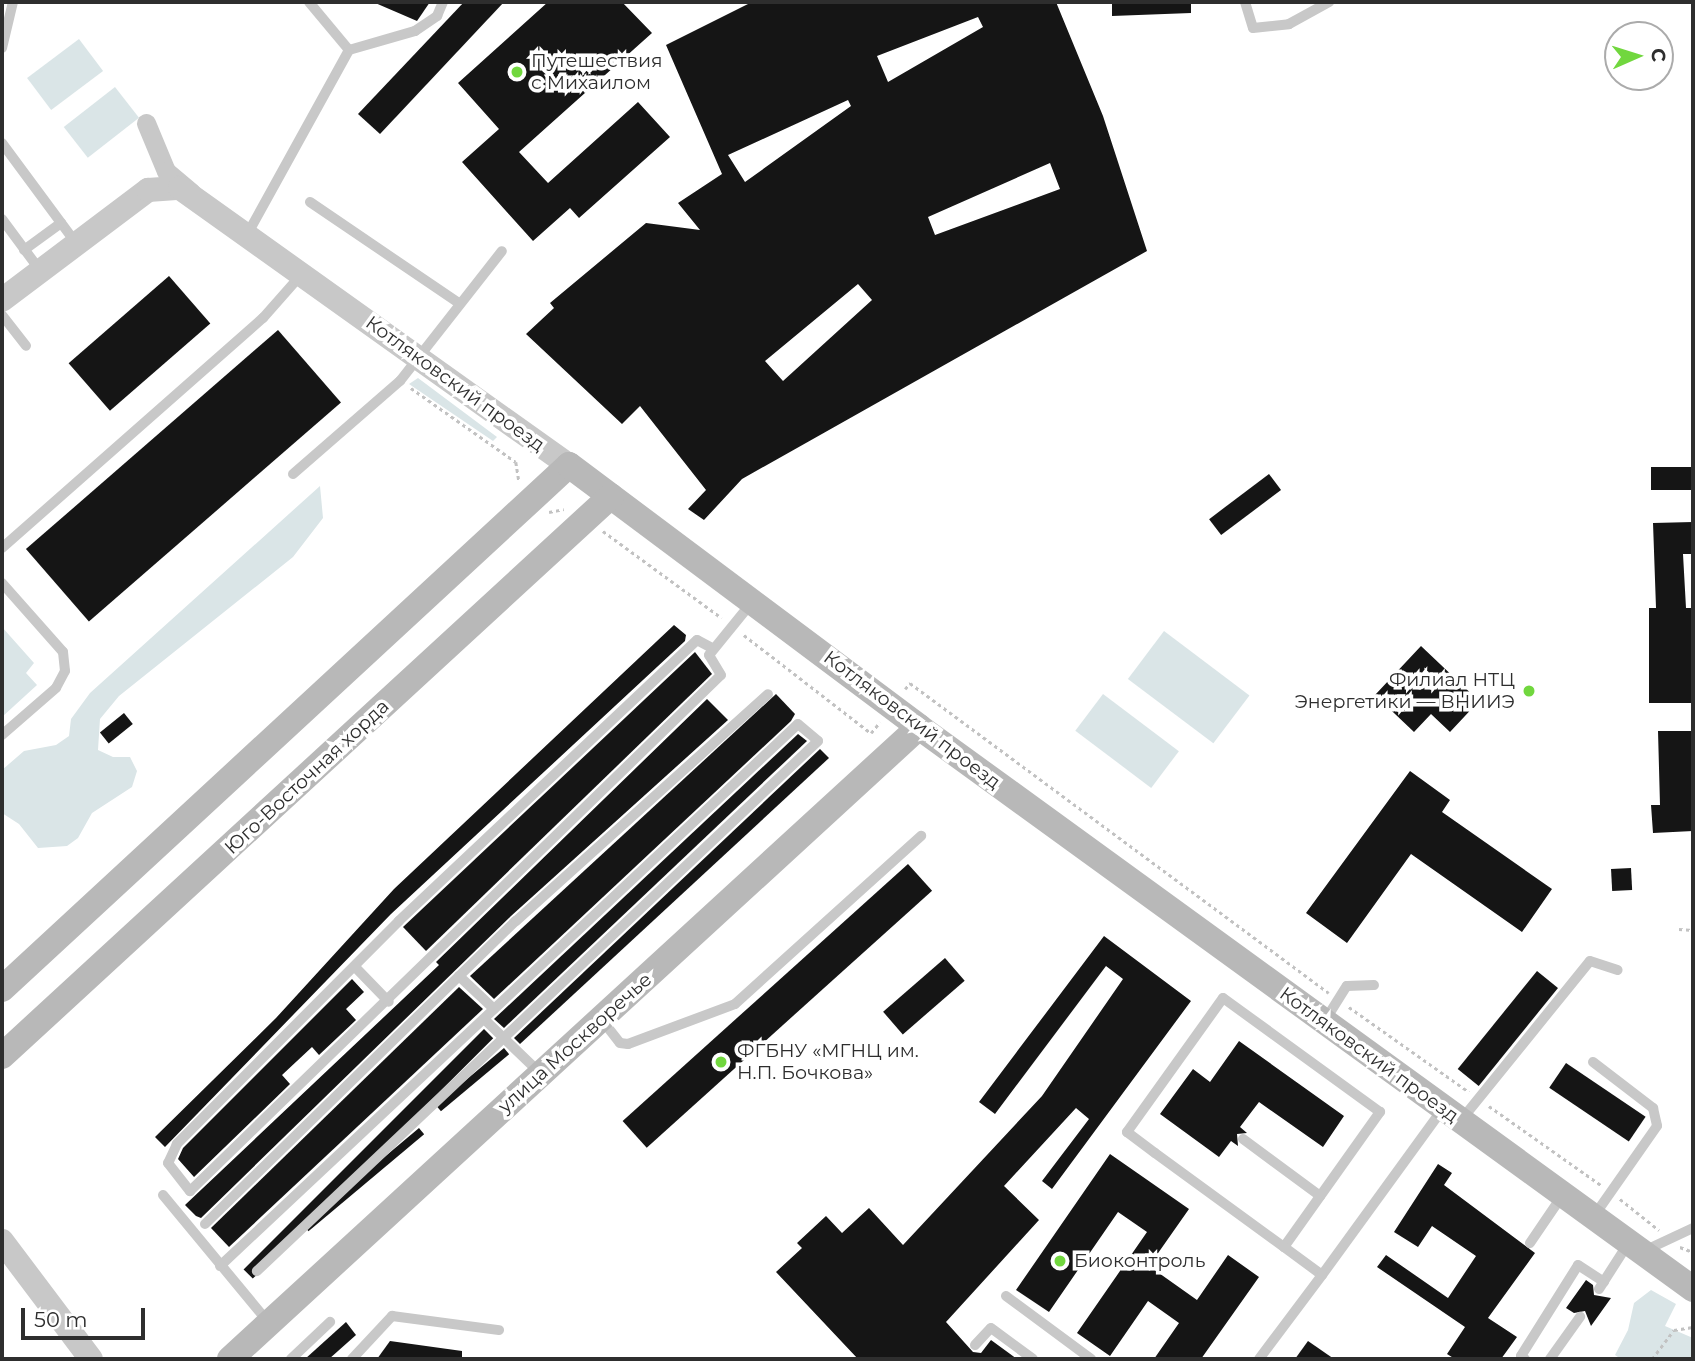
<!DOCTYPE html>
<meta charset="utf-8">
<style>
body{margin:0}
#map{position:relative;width:1695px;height:1361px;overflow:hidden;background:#fff;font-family:Montserrat,sans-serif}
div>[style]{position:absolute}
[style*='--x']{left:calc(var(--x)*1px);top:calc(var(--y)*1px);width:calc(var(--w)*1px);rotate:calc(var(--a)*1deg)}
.green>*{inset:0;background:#dae5e7;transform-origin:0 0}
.building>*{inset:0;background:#151515;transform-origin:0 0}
.path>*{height:2.5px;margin-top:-1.25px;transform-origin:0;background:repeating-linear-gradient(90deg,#c2c2c2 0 3.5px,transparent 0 7px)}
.service>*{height:10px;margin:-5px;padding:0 5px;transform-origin:5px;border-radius:5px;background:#c8c8c8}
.minor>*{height:19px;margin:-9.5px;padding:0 9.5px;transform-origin:9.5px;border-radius:9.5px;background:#c8c8c8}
.tertiary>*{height:24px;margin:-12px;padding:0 12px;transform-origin:12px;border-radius:12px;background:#c8c8c8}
.secondary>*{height:26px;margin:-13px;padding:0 13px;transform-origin:13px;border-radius:13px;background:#b8b8b8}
.dots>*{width:19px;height:19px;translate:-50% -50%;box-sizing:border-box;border:4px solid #fff;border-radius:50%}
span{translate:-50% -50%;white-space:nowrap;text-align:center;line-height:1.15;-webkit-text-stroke:7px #fff;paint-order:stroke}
.poi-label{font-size:19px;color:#2e2e2e}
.left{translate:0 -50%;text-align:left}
.right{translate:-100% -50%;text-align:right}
.street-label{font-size:19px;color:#2e2e2e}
.frame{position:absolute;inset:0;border:4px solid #2e2e2e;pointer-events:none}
.north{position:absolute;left:1604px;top:21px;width:70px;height:70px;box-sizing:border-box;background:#fff;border:2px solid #ababab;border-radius:50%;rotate:87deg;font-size:19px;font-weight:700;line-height:28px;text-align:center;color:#2e2e2e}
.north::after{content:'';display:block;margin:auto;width:24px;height:32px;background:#71d73e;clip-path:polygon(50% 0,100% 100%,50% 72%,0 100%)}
.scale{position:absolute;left:21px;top:1308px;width:124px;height:32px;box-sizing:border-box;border:4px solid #2e2e2e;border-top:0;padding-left:9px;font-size:21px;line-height:24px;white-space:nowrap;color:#2e2e2e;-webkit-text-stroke:5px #fff;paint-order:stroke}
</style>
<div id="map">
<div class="green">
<i style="left:79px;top:39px;width:40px;height:65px;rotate:53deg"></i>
<i style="left:115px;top:87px;width:39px;height:65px;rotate:52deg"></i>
<i style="clip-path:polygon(418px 378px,497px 437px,493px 441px,409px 384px)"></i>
<i style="clip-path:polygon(320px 486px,323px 518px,293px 557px,119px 696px,100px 719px,98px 750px,113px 757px,130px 757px,137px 771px,132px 787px,92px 813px,78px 838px,67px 846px,38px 848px,19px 824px,2px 813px,2px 770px,24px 751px,56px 745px,69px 736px,71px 719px,90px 693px)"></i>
<i style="clip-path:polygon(2px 627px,34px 663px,26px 673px,37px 685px,2px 717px)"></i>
<i style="left:1164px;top:631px;width:107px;height:60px;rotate:37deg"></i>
<i style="left:1103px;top:694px;width:95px;height:46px;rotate:37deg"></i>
<i style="clip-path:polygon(1651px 1290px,1676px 1304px,1665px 1326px,1693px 1338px,1693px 1359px,1621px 1359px,1615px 1355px,1628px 1330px,1634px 1303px)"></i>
</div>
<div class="building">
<i style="clip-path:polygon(373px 2px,430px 2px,417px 21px)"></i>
<i style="clip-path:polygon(464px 2px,504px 2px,380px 134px,358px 114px)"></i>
<i style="clip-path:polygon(548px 2px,622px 2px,652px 33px,519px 152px,548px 183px,638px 102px,670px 137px,579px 218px,570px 208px,533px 241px,462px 162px,499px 129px,458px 83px)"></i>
<i style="clip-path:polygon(evenodd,752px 2px,1056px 2px,1103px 116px,1147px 251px,742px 479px,704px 520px,688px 509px,706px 490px,640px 406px,622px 424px,526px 334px,554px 308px,550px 303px,646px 223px,700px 230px,678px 203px,722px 174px,666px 45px,752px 2px,978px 17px,983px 27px,888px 82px,877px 56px,978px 17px,752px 2px,848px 100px,851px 106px,745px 182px,728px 155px,848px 100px,752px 2px,1050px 163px,1060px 189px,935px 235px,928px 217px,1050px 163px,752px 2px,858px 284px,872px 300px,783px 381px,765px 361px,858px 284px)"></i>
<i style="clip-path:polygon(1112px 2px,1191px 2px,1191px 13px,1112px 16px)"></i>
<i style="left:169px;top:276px;width:63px;height:133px;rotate:49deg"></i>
<i style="left:278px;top:330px;width:96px;height:334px;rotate:49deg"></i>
<i style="left:1693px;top:467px;width:23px;height:42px;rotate:90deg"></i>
<i style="left:1269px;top:474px;width:20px;height:75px;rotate:53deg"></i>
<i style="clip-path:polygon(1693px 522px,1693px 554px,1683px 554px,1686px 608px,1693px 608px,1693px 703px,1649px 703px,1649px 608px,1656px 608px,1653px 523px)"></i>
<i style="clip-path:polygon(674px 625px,686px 635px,685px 641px,391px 914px,165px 1147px,155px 1137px,276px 1018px,394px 889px)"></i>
<i style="clip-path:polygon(1421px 646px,1479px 701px,1450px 732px,1431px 714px,1414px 732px,1375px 695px)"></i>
<i style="clip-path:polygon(695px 652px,712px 674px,426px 951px,403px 927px)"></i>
<i style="clip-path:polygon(776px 694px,795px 714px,791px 721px,494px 999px,470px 976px)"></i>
<i style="clip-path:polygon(707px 699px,728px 720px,511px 916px,201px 1218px,196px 1216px,185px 1205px,439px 965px,436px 962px)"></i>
<i style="left:124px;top:713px;width:14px;height:31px;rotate:51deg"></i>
<i style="clip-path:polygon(1658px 731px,1693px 731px,1693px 831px,1653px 833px,1651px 805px,1660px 805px)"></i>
<i style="clip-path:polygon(798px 734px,807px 741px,504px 1028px,494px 1019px)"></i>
<i style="clip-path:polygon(820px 749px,829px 758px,520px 1044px,514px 1038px)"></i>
<i style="clip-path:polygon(1410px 771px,1450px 800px,1442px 812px,1552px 889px,1522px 932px,1411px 854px,1347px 943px,1306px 913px)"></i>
<i style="left:908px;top:864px;width:36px;height:384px;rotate:48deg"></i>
<i style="left:1631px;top:868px;width:22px;height:20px;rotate:87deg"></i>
<i style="clip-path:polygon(1104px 936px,1191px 1001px,1052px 1189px,1042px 1181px,1089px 1119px,1076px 1108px,1004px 1186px,1039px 1220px,946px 1322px,973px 1352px,981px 1353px,991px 1340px,1017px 1359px,858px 1359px,776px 1272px,802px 1248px,797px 1243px,826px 1216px,842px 1233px,869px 1208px,903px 1245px,1042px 1096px,1123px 979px,1106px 966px,995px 1114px,979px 1102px)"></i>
<i style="left:945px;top:958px;width:30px;height:82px;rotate:49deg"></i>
<i style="left:1537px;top:971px;width:27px;height:126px;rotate:39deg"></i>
<i style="clip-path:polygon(352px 979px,364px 992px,346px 1009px,356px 1020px,319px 1055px,312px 1047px,282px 1075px,290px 1084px,194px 1177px,178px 1159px,183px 1148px)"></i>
<i style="clip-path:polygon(459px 987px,483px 1009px,229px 1247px,211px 1228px)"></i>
<i style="left:484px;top:1029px;width:13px;height:340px;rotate:45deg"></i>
<i style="clip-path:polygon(1239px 1041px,1344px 1116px,1323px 1147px,1259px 1102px,1240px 1127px,1247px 1133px,1237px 1134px,1238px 1146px,1231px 1141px,1219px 1157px,1160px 1114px,1193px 1069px,1210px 1082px)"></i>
<i style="left:504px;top:1048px;width:8px;height:89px;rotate:50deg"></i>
<i style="left:1566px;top:1063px;width:96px;height:30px;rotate:34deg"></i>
<i style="left:419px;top:1128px;width:8px;height:151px;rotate:50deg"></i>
<i style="clip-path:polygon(1110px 1154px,1189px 1209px,1149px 1266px,1197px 1300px,1228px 1255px,1259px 1277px,1201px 1359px,1154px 1359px,1179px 1323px,1148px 1301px,1110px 1356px,1077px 1333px,1147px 1232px,1118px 1212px,1049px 1312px,1016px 1290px)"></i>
<i style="clip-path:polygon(1438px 1164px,1452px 1173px,1444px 1185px,1535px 1253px,1488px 1318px,1517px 1337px,1501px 1359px,1455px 1359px,1447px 1354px,1465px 1327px,1377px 1267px,1386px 1255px,1448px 1298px,1476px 1256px,1432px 1226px,1418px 1247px,1394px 1232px)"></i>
<i style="clip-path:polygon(1586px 1280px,1593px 1285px,1594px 1295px,1611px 1298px,1591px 1326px,1585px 1311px,1574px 1313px,1566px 1308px)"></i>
<i style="clip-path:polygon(346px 1322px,356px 1335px,329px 1359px,305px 1359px)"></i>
<i style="clip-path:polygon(390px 1341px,462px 1351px,462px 1359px,377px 1359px)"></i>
<i style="clip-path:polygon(1308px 1341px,1334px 1359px,1295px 1359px)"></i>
</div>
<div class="path">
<i style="--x:411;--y:388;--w:128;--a:35.2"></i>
<i style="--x:516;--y:462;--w:18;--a:81"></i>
<i style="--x:549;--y:512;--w:15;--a:-11"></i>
<i style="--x:603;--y:531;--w:147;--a:36.2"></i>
<i style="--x:744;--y:635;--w:160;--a:37.7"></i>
<i style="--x:871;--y:733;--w:14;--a:-51"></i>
<i style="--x:905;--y:689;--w:8;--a:-50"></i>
<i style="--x:910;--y:683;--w:521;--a:36.5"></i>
<i style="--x:1679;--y:929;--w:14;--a:4"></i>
<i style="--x:1349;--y:1007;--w:147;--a:35.3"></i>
<i style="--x:1489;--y:1106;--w:137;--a:35.2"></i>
<i style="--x:1620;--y:1199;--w:50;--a:38.5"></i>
<i style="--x:1680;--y:1247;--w:14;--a:21"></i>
<i style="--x:1652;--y:1359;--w:36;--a:-53"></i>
<i style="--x:1674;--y:1330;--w:19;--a:-9"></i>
</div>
<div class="service">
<i style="--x:309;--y:2;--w:62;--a:50.2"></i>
<i style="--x:1245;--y:2;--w:27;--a:73"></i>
<i style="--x:1253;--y:28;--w:36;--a:-6"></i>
<i style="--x:1289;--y:24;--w:46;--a:-28.8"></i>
<i style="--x:2;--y:48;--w:47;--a:-76.6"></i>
<i style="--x:2;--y:143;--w:124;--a:53.5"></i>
<i style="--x:310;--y:202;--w:181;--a:34.2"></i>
<i style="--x:2;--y:219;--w:62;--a:53.5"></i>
<i style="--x:248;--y:233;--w:209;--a:-61.1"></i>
<i style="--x:349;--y:50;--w:69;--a:-16.1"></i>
<i style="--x:415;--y:31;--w:27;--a:-34"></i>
<i style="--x:437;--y:16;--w:15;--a:-67"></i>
<i style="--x:24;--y:250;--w:46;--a:-36.1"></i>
<i style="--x:2;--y:315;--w:39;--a:52"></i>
<i style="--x:293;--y:474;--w:142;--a:-41"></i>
<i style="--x:400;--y:381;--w:165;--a:-51.9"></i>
<i style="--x:2;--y:548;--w:348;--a:-41.4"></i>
<i style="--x:263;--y:318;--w:56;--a:-48.6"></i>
<i style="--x:2;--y:583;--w:92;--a:48.5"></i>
<i style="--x:63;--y:652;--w:19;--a:84"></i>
<i style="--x:65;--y:671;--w:19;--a:118"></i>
<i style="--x:56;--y:688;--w:72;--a:139"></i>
<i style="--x:712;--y:648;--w:17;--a:-152"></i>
<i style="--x:697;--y:640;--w:410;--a:136.7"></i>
<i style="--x:399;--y:921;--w:315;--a:134.9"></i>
<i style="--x:177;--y:1144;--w:21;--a:115"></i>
<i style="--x:168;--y:1163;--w:36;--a:52"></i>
<i style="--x:190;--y:1191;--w:740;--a:-44.18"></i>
<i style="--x:721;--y:675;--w:23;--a:-121"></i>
<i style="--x:709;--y:655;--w:68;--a:-50.9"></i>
<i style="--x:356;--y:968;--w:47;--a:45.9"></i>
<i style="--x:459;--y:976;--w:48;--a:43.3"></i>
<i style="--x:484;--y:1019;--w:78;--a:44"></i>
<i style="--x:1326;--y:1019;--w:39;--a:-58"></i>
<i style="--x:1347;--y:986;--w:27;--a:-2"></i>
<i style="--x:602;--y:1020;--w:29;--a:52"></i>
<i style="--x:620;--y:1043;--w:8;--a:7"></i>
<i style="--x:628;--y:1044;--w:114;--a:-20.5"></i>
<i style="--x:735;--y:1004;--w:251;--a:-42.1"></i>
<i style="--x:1593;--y:1062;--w:76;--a:37.5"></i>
<i style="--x:1653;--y:1108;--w:18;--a:77"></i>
<i style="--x:1657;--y:1126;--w:110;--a:125"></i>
<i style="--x:1462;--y:1119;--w:203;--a:-51"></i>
<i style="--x:1590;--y:961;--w:29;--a:18"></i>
<i style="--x:1243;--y:1139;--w:96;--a:36.5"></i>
<i style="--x:163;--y:1195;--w:166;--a:50.4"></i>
<i style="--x:205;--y:1224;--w:434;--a:-44.3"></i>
<i style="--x:516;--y:921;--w:339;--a:-42"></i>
<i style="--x:1530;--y:1243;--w:57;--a:-55.8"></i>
<i style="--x:1284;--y:1247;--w:166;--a:-54.6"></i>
<i style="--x:1380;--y:1112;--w:194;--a:-144"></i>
<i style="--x:1223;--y:998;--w:165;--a:125.6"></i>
<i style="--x:1127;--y:1132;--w:35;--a:37"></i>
<i style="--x:1155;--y:1153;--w:160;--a:36.1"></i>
<i style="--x:1284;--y:1247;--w:47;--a:36.4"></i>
<i style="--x:1322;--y:1275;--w:204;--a:-54"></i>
<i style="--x:1646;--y:1250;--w:52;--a:-25.1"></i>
<i style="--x:220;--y:1266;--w:792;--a:-43.16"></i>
<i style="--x:798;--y:724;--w:26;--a:40"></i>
<i style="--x:818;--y:741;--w:772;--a:136.63"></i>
<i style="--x:1599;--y:1289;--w:56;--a:-57.4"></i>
<i style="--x:1006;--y:1296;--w:106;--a:36.5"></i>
<i style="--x:975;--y:1345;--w:23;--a:-47"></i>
<i style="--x:991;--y:1328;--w:52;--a:36.4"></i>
<i style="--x:291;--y:1359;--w:54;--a:-43.5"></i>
<i style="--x:352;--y:1359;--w:59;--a:-47.1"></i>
<i style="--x:392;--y:1316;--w:108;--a:7.5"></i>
<i style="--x:1259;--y:1359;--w:105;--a:-53.1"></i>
<i style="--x:1525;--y:1359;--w:5;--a:-143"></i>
<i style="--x:1521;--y:1356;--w:107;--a:-57.9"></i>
<i style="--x:1578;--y:1265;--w:31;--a:33"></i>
<i style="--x:1550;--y:1359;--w:52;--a:-54.5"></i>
</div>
<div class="minor">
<i style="--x:146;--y:123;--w:52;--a:67.4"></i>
<i style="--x:166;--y:171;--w:33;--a:40"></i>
</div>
<div class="tertiary">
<i style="--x:2;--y:300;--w:183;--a:-37"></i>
<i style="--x:148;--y:190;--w:32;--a:-4"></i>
<i style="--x:180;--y:188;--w:478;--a:35.5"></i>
<i style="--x:2;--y:1241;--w:148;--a:53"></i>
</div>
<div class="secondary">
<i style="--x:2;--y:989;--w:772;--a:-42.74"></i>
<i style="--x:569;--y:465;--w:437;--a:36.8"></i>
<i style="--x:919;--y:727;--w:957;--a:35.98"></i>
<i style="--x:2;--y:1056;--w:827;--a:-42.6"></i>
<i style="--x:230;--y:1359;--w:935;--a:-42.53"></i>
</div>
<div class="dots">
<i style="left:517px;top:72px;background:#71d73e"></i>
<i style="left:1529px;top:691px;background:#71d73e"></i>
<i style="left:721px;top:1062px;background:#71d73e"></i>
<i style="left:1060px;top:1261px;background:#71d73e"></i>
</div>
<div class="poi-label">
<span class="left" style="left:531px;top:72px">Путешествия<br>с Михаилом</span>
<span class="right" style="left:1515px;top:691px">Филиал НТЦ<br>Энергетики — ВНИИЭ</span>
<span class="left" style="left:737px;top:1062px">ФГБНУ «МГНЦ им.<br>Н.П. Бочкова»</span>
<span class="left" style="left:1074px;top:1261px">Биоконтроль</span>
</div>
<div class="street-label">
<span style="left:455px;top:384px;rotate:36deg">Котляковский проезд</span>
<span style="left:912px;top:720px;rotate:37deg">Котляковский проезд</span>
<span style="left:307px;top:777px;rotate:-43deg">Юго-Восточная хорда</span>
<span style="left:575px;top:1043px;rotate:-42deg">улица Москворечье</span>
<span style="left:1369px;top:1055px;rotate:36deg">Котляковский проезд</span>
</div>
<div class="frame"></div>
<div class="north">С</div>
<div class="scale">50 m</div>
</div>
